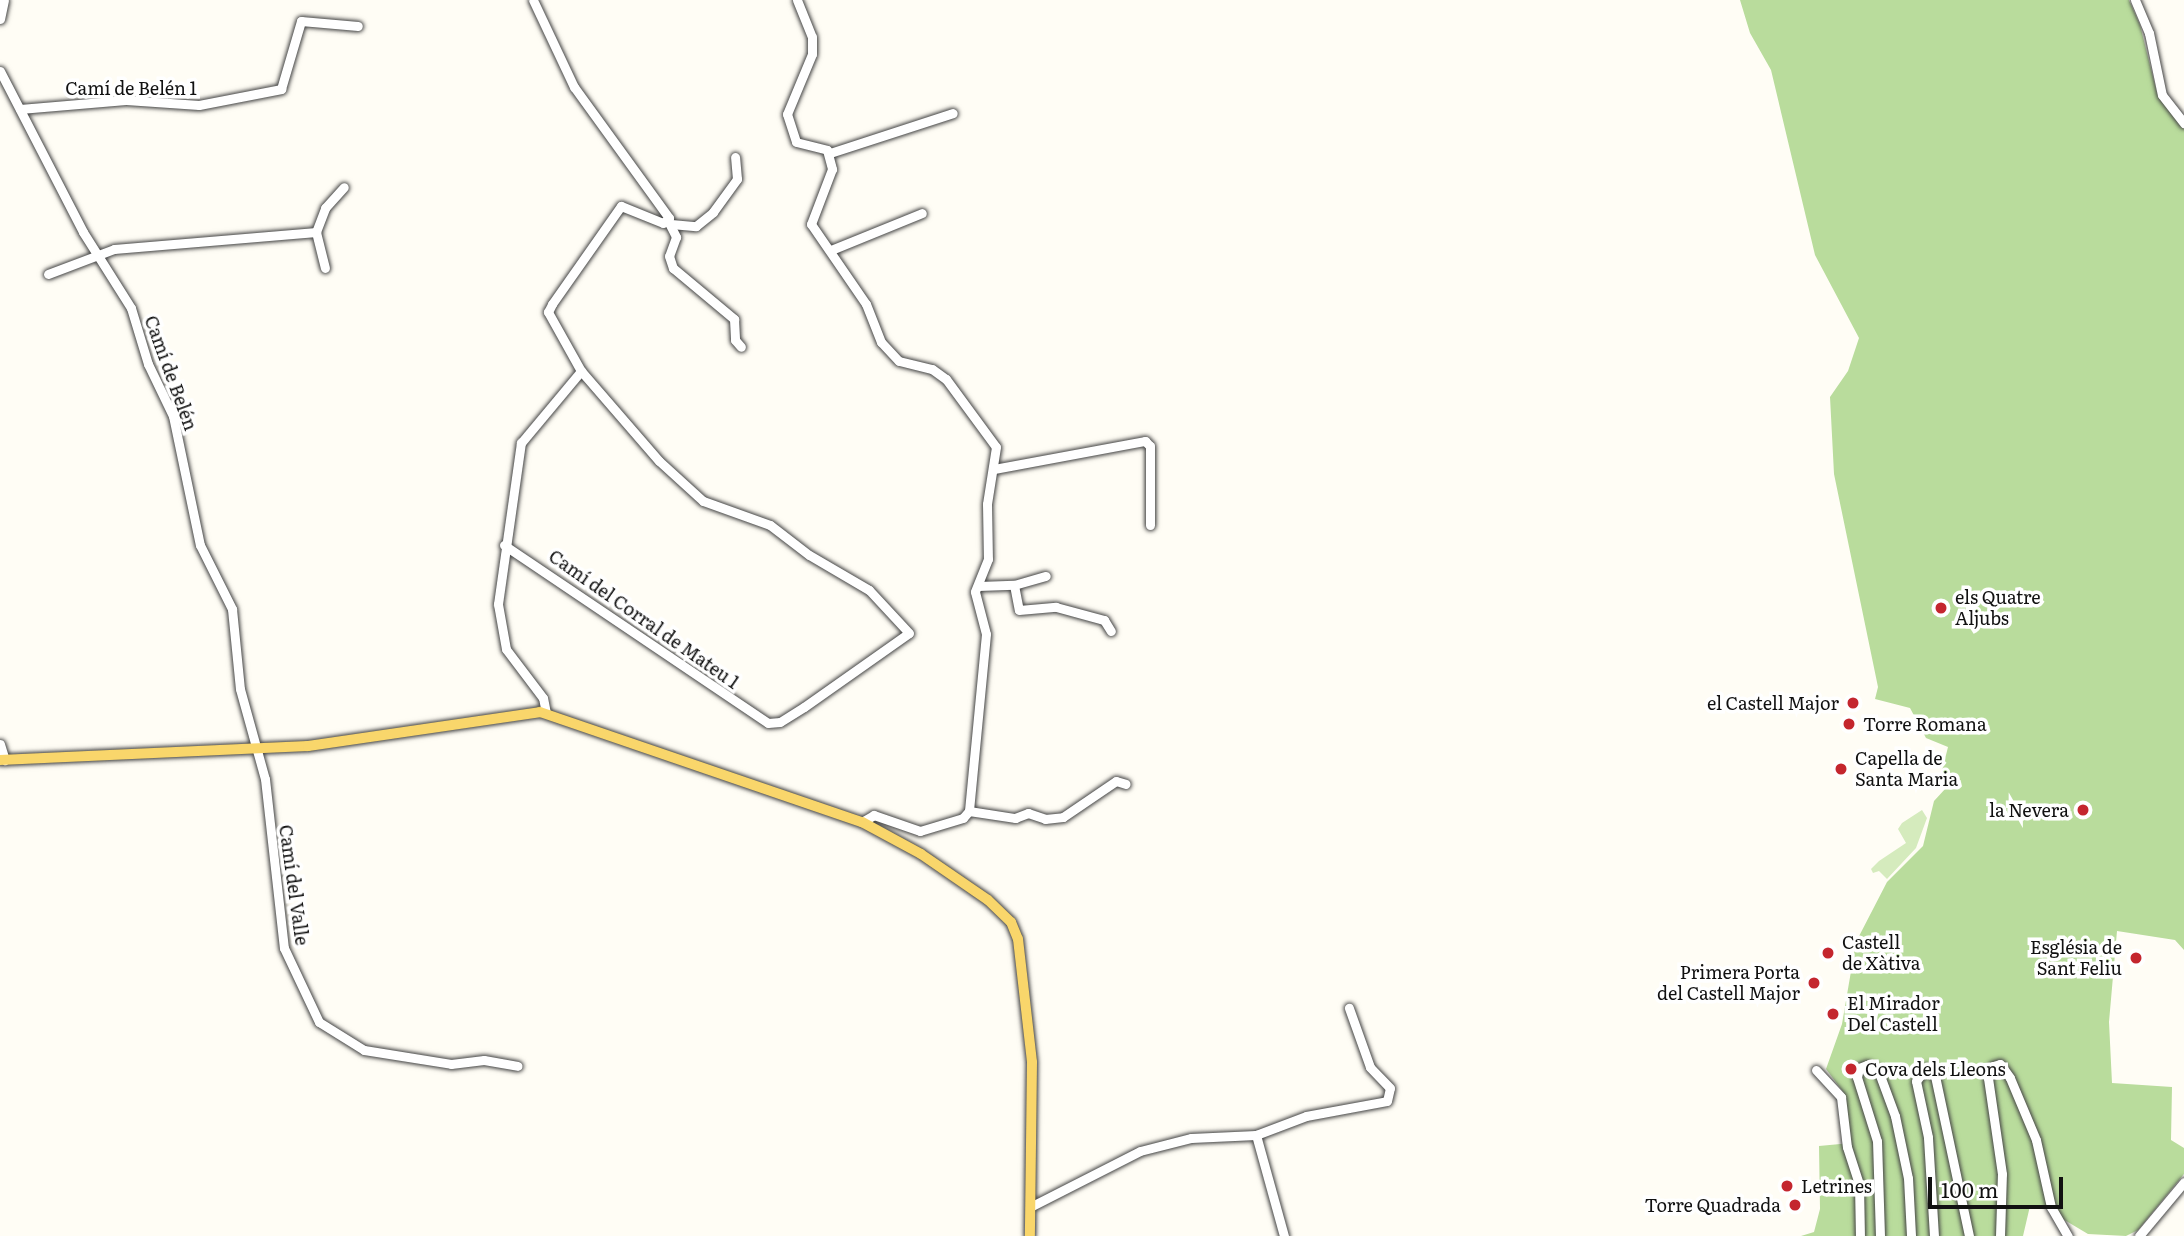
<!DOCTYPE html>
<meta charset="utf-8">
<style>
body{margin:0}
#map{position:relative;width:2184px;height:1236px;overflow:hidden;background:#fffdf5;font-family:Literata,serif}
div>[style]{position:absolute}
[style*='--x']{left:calc(var(--x)*1px);top:calc(var(--y)*1px);width:calc(var(--w)*1px);rotate:calc(var(--a)*1deg)}
.green>*{inset:0;background:#d5ebbd}
.forest>*{inset:0;background:#b9dc9c}
.roads{filter:drop-shadow(0 0 2px #444) drop-shadow(0 0 2px #444)}
.minor>*{height:9px;margin:-4.5px;padding:0 4.5px;transform-origin:4.5px;border-radius:4.5px;background:#fff}
.major>*{height:10px;margin:-5px;padding:0 5px;transform-origin:5px;border-radius:5px;background:#f9d66b}
.dots>*{width:19px;height:19px;translate:-50% -50%;box-sizing:border-box;border:4px solid #fff;border-radius:50%}
span{translate:-50% -50%;white-space:nowrap;text-align:center;line-height:1.15;-webkit-text-stroke:7px #fff;paint-order:stroke}
.street-label{font-size:18px;color:#111}
.poi-label{font-size:18px;color:#111}
.left{translate:0 -50%;text-align:left}
.right{translate:-100% -50%;text-align:right}
.scale{position:absolute;left:1928px;top:1177px;width:135px;height:32px;box-sizing:border-box;border:4px solid #111;border-top:0;padding-left:9px;font-size:21px;line-height:24px;white-space:nowrap;color:#111;-webkit-text-stroke:5px #fff;paint-order:stroke}
</style>
<div id="map">
<div class="green">
<i style="clip-path:polygon(1922px 810px,1927px 818px,1916px 848px,1887px 879px,1879px 871px,1873px 873px,1871px 869px,1879px 861px,1906px 843px,1898px 829px,1902px 823px)"></i>
</div>
<div class="forest">
<i style="clip-path:polygon(1740px 0,2129px 0,2140px 25px,2157px 93px,2184px 129px,2184px 950px,2175px 940px,2117px 931px,2109px 1022px,2112px 1083px,2172px 1087px,2171px 1140px,2184px 1148px,2184px 1174px,2138px 1230px,2126px 1236px,2088px 1234px,2046px 1209px,2030px 1206px,2023px 1236px,1801px 1236px,1814px 1232px,1820px 1209px,1819px 1146px,1851px 1143px,1844px 1093px,1826px 1069px,1842px 1024px,1856px 942px,1887px 882px,1923px 846px,1934px 801px,1946px 788px,1941px 775px,1948px 747px,1926px 738px,1910px 708px,1875px 699px,1878px 687px,1834px 474px,1830px 397px,1848px 371px,1859px 338px,1815px 255px,1771px 70px,1750px 33px)"></i>
</div>
<div class="roads">
<div class="minor">
<i style="--x:797;--y:0;--w:40;--a:68"></i>
<i style="--x:812;--y:37;--w:17;--a:90"></i>
<i style="--x:812;--y:54;--w:65;--a:112.6"></i>
<i style="--x:787;--y:114;--w:29;--a:72"></i>
<i style="--x:796;--y:142;--w:32;--a:14"></i>
<i style="--x:827;--y:150;--w:20;--a:75"></i>
<i style="--x:832;--y:169;--w:59;--a:110.9"></i>
<i style="--x:811;--y:224;--w:97;--a:55.5"></i>
<i style="--x:866;--y:304;--w:41;--a:68.5"></i>
<i style="--x:881;--y:342;--w:26;--a:47"></i>
<i style="--x:899;--y:361;--w:34;--a:14"></i>
<i style="--x:932;--y:369;--w:17;--a:36"></i>
<i style="--x:946;--y:379;--w:84;--a:53.7"></i>
<i style="--x:996;--y:447;--w:58;--a:99"></i>
<i style="--x:987;--y:504;--w:55;--a:89"></i>
<i style="--x:988;--y:559;--w:35;--a:112"></i>
<i style="--x:975;--y:592;--w:43;--a:75.3"></i>
<i style="--x:986;--y:634;--w:178;--a:95.5"></i>
<i style="--x:969;--y:811;--w:9;--a:131"></i>
<i style="--x:963;--y:818;--w:45;--a:163.2"></i>
<i style="--x:920;--y:831;--w:49;--a:-160.8"></i>
<i style="--x:874;--y:815;--w:14;--a:150"></i>
<i style="--x:2135;--y:0;--w:36;--a:67"></i>
<i style="--x:2149;--y:33;--w:63;--a:78.2"></i>
<i style="--x:2162;--y:95;--w:36;--a:52"></i>
<i style="--x:0;--y:19;--w:19;--a:-78"></i>
<i style="--x:0;--y:71;--w:181;--a:62.7"></i>
<i style="--x:83;--y:232;--w:90;--a:57.7"></i>
<i style="--x:131;--y:308;--w:59;--a:73.1"></i>
<i style="--x:148;--y:364;--w:58;--a:64.3"></i>
<i style="--x:173;--y:416;--w:132;--a:78.2"></i>
<i style="--x:200;--y:545;--w:72;--a:63.4"></i>
<i style="--x:232;--y:609;--w:80;--a:84.3"></i>
<i style="--x:240;--y:689;--w:93;--a:74.5"></i>
<i style="--x:265;--y:779;--w:170;--a:83.6"></i>
<i style="--x:284;--y:948;--w:82;--a:64.7"></i>
<i style="--x:319;--y:1022;--w:53;--a:31.9"></i>
<i style="--x:364;--y:1050;--w:88;--a:9.1"></i>
<i style="--x:451;--y:1064;--w:33;--a:-7"></i>
<i style="--x:484;--y:1060;--w:34;--a:10"></i>
<i style="--x:20;--y:109;--w:106;--a:-4.9"></i>
<i style="--x:126;--y:100;--w:73;--a:3.9"></i>
<i style="--x:199;--y:105;--w:84;--a:-11"></i>
<i style="--x:281;--y:89;--w:71;--a:-73.6"></i>
<i style="--x:301;--y:21;--w:57;--a:5"></i>
<i style="--x:830;--y:153;--w:129;--a:-18"></i>
<i style="--x:668;--y:221;--w:18;--a:63"></i>
<i style="--x:676;--y:237;--w:20;--a:110"></i>
<i style="--x:669;--y:256;--w:13;--a:72"></i>
<i style="--x:673;--y:268;--w:80;--a:39.9"></i>
<i style="--x:734;--y:319;--w:21;--a:87"></i>
<i style="--x:735;--y:340;--w:9;--a:49"></i>
<i style="--x:671;--y:224;--w:25;--a:5"></i>
<i style="--x:696;--y:226;--w:22;--a:-39"></i>
<i style="--x:713;--y:212;--w:41;--a:-54"></i>
<i style="--x:737;--y:179;--w:22;--a:-95"></i>
<i style="--x:316;--y:232;--w:26;--a:-69"></i>
<i style="--x:325;--y:208;--w:28;--a:-48"></i>
<i style="--x:831;--y:250;--w:98;--a:-22.1"></i>
<i style="--x:48;--y:274;--w:71;--a:-20.7"></i>
<i style="--x:114;--y:249;--w:203;--a:-4.8"></i>
<i style="--x:316;--y:232;--w:37;--a:76"></i>
<i style="--x:994;--y:469;--w:154;--a:-10.5"></i>
<i style="--x:1145;--y:441;--w:7;--a:45"></i>
<i style="--x:1150;--y:446;--w:79;--a:90"></i>
<i style="--x:504;--y:545;--w:318;--a:34"></i>
<i style="--x:768;--y:723;--w:12;--a:-5"></i>
<i style="--x:780;--y:722;--w:28;--a:-32"></i>
<i style="--x:804;--y:707;--w:128;--a:-35.2"></i>
<i style="--x:909;--y:633;--w:59;--a:-132.9"></i>
<i style="--x:869;--y:590;--w:69;--a:-149.7"></i>
<i style="--x:809;--y:555;--w:49;--a:-142.4"></i>
<i style="--x:770;--y:525;--w:71;--a:-160.3"></i>
<i style="--x:703;--y:501;--w:59;--a:-137.7"></i>
<i style="--x:659;--y:461;--w:119;--a:-130.9"></i>
<i style="--x:581;--y:371;--w:68;--a:-119.2"></i>
<i style="--x:548;--y:312;--w:9;--a:-63"></i>
<i style="--x:552;--y:304;--w:120;--a:-54.9"></i>
<i style="--x:621;--y:206;--w:45;--a:22"></i>
<i style="--x:663;--y:223;--w:8;--a:-40"></i>
<i style="--x:669;--y:218;--w:162;--a:-125.9"></i>
<i style="--x:574;--y:87;--w:96;--a:-115.2"></i>
<i style="--x:1014;--y:585;--w:25;--a:79"></i>
<i style="--x:1019;--y:610;--w:37;--a:-5"></i>
<i style="--x:1056;--y:607;--w:50;--a:15.2"></i>
<i style="--x:1104;--y:620;--w:13;--a:58"></i>
<i style="--x:978;--y:586;--w:36;--a:-2"></i>
<i style="--x:1014;--y:585;--w:33;--a:-16"></i>
<i style="--x:546;--y:713;--w:15;--a:-101"></i>
<i style="--x:543;--y:698;--w:61;--a:-127.1"></i>
<i style="--x:506;--y:649;--w:46;--a:-100.1"></i>
<i style="--x:498;--y:604;--w:163;--a:-81.9"></i>
<i style="--x:521;--y:443;--w:94;--a:-50.2"></i>
<i style="--x:0;--y:744;--w:17;--a:73"></i>
<i style="--x:969;--y:811;--w:47;--a:8.7"></i>
<i style="--x:1015;--y:818;--w:14;--a:-21"></i>
<i style="--x:1028;--y:813;--w:18;--a:19"></i>
<i style="--x:1045;--y:819;--w:18;--a:-6"></i>
<i style="--x:1063;--y:817;--w:64;--a:-34.2"></i>
<i style="--x:1116;--y:781;--w:10;--a:17"></i>
<i style="--x:1816;--y:1070;--w:37;--a:47"></i>
<i style="--x:1841;--y:1097;--w:50;--a:83.2"></i>
<i style="--x:1847;--y:1147;--w:40;--a:72"></i>
<i style="--x:1859;--y:1185;--w:51;--a:88.9"></i>
<i style="--x:1256;--y:1135;--w:105;--a:74.5"></i>
<i style="--x:1030;--y:1207;--w:123;--a:-27"></i>
<i style="--x:1140;--y:1151;--w:53;--a:-14.3"></i>
<i style="--x:1191;--y:1138;--w:65;--a:-2.6"></i>
<i style="--x:1256;--y:1135;--w:53;--a:-20.8"></i>
<i style="--x:1306;--y:1116;--w:82;--a:-10.5"></i>
<i style="--x:1387;--y:1101;--w:13;--a:-77"></i>
<i style="--x:1390;--y:1088;--w:29;--a:-134"></i>
<i style="--x:1370;--y:1067;--w:63;--a:-109.6"></i>
<i style="--x:1880;--y:1236;--w:95;--a:-91.8"></i>
<i style="--x:1877;--y:1141;--w:67;--a:-107.4"></i>
<i style="--x:1857;--y:1077;--w:9;--a:-77"></i>
<i style="--x:1859;--y:1068;--w:9;--a:-21"></i>
<i style="--x:1867;--y:1065;--w:12;--a:24"></i>
<i style="--x:1878;--y:1070;--w:49;--a:69.7"></i>
<i style="--x:1895;--y:1116;--w:63;--a:78.2"></i>
<i style="--x:1908;--y:1178;--w:58;--a:87"></i>
<i style="--x:1934;--y:1236;--w:99;--a:-93.5"></i>
<i style="--x:1928;--y:1137;--w:57;--a:-102.1"></i>
<i style="--x:1916;--y:1081;--w:16;--a:-52"></i>
<i style="--x:1926;--y:1068;--w:12;--a:42"></i>
<i style="--x:1935;--y:1076;--w:164;--a:78"></i>
<i style="--x:2000;--y:1236;--w:62;--a:-88.2"></i>
<i style="--x:2002;--y:1174;--w:97;--a:-98.3"></i>
<i style="--x:1988;--y:1078;--w:13;--a:-67"></i>
<i style="--x:1993;--y:1066;--w:7;--a:-16"></i>
<i style="--x:2000;--y:1064;--w:17;--a:54"></i>
<i style="--x:2010;--y:1078;--w:67;--a:67.2"></i>
<i style="--x:2036;--y:1140;--w:69;--a:77.4"></i>
<i style="--x:2051;--y:1207;--w:34;--a:60"></i>
<i style="--x:2139;--y:1236;--w:70;--a:-50.2"></i>
</div>
<div class="major">
<i style="--x:0;--y:760;--w:308;--a:-2.6"></i>
<i style="--x:308;--y:746;--w:234;--a:-8.3"></i>
<i style="--x:540;--y:712;--w:340;--a:18.9"></i>
<i style="--x:862;--y:822;--w:67;--a:28.5"></i>
<i style="--x:921;--y:854;--w:81;--a:34.5"></i>
<i style="--x:988;--y:900;--w:32;--a:44"></i>
<i style="--x:1011;--y:922;--w:18;--a:68"></i>
<i style="--x:1018;--y:939;--w:124;--a:83.5"></i>
<i style="--x:1032;--y:1062;--w:174;--a:90.7"></i>
</div>
</div>
<div class="dots">
<i style="left:1941px;top:608px;background:#c4262e"></i>
<i style="left:1853px;top:703px;background:#c4262e"></i>
<i style="left:1849px;top:724px;background:#c4262e"></i>
<i style="left:1841px;top:769px;background:#c4262e"></i>
<i style="left:2083px;top:810px;background:#c4262e"></i>
<i style="left:1828px;top:953px;background:#c4262e"></i>
<i style="left:2136px;top:958px;background:#c4262e"></i>
<i style="left:1814px;top:983px;background:#c4262e"></i>
<i style="left:1833px;top:1014px;background:#c4262e"></i>
<i style="left:1851px;top:1069px;background:#c4262e"></i>
<i style="left:1787px;top:1186px;background:#c4262e"></i>
<i style="left:1795px;top:1205px;background:#c4262e"></i>
</div>
<div class="street-label">
<span style="left:131px;top:88px">Camí de Belén 1</span>
<span style="left:171px;top:373px;rotate:70deg">Camí de Belén</span>
<span style="left:644px;top:619px;rotate:35deg">Camí del Corral de Mateu 1</span>
<span style="left:294px;top:885px;rotate:82deg">Camí del Valle</span>
</div>
<div class="poi-label">
<span class="left" style="left:1955px;top:608px">els Quatre<br>Aljubs</span>
<span class="right" style="left:1839px;top:703px">el Castell Major</span>
<span class="left" style="left:1863px;top:724px">Torre Romana</span>
<span class="left" style="left:1855px;top:769px">Capella de<br>Santa Maria</span>
<span class="right" style="left:2069px;top:810px">la Nevera</span>
<span class="left" style="left:1842px;top:953px">Castell<br>de Xàtiva</span>
<span class="right" style="left:2122px;top:958px">Església de<br>Sant Feliu</span>
<span class="right" style="left:1800px;top:983px">Primera Porta<br>del Castell Major</span>
<span class="left" style="left:1847px;top:1014px">El Mirador<br>Del Castell</span>
<span class="left" style="left:1865px;top:1069px">Cova dels Lleons</span>
<span class="left" style="left:1801px;top:1186px">Letrines</span>
<span class="right" style="left:1781px;top:1205px">Torre Quadrada</span>
</div>
<div class="scale">100 m</div>
</div>
